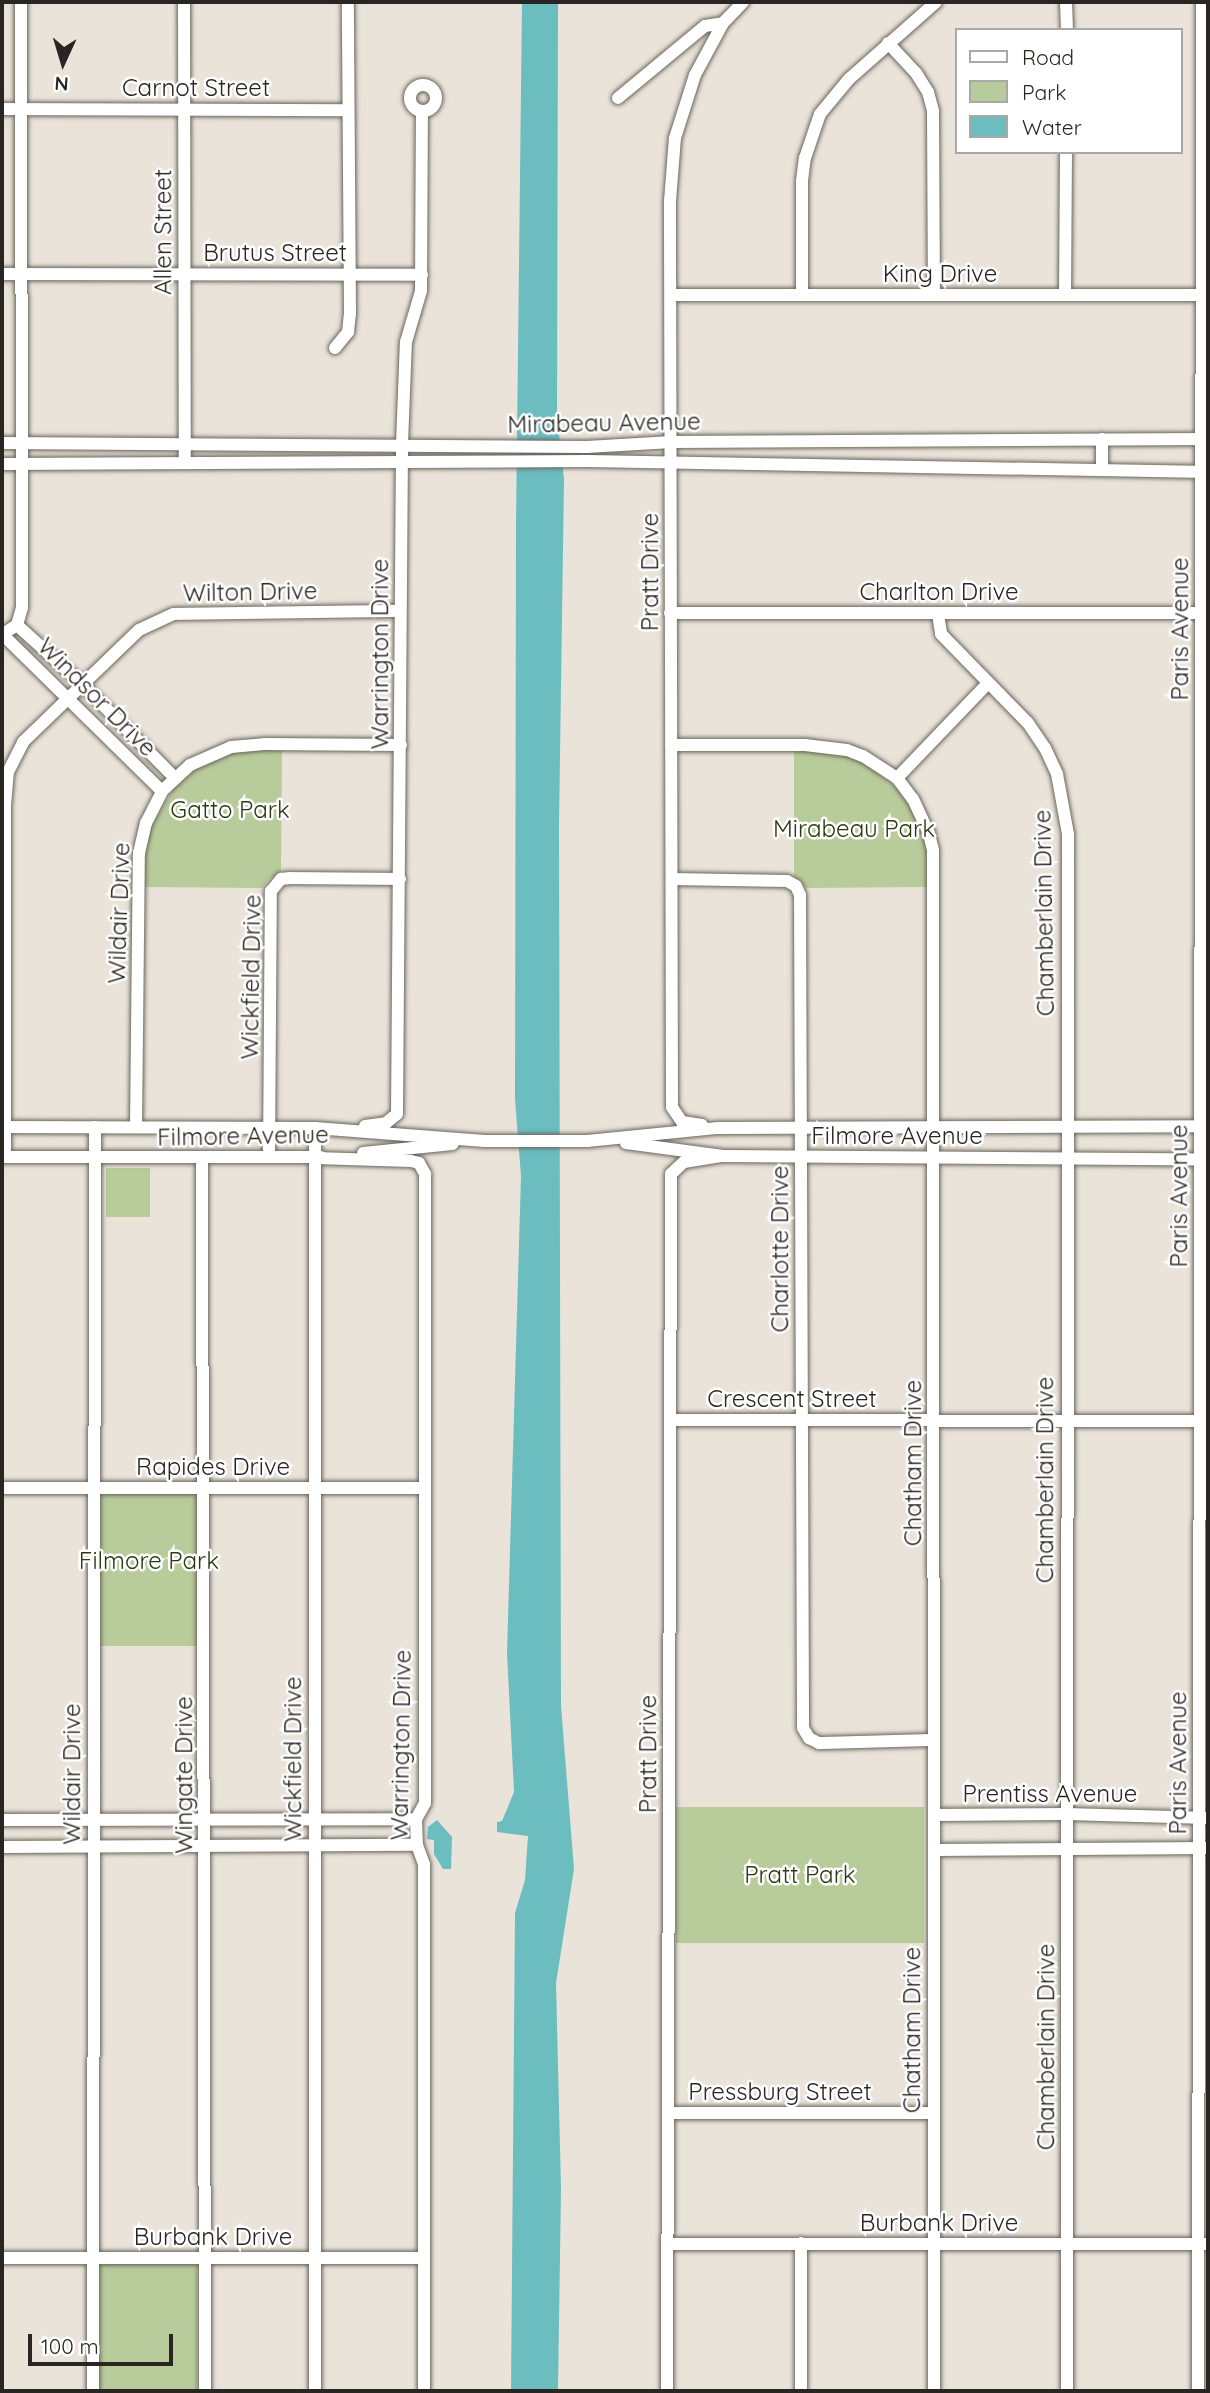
<!DOCTYPE html>
<style>
body{margin:0}
#map{position:relative;width:1210px;height:2393px;overflow:hidden;background:#e9e3d9;font-family:Quicksand,sans-serif}
div>[style]{position:absolute}
[style*='--x']{left:calc(var(--x)*1px);top:calc(var(--y)*1px);width:calc(var(--w)*1px);rotate:calc(var(--a)*1deg)}
.green>*{inset:0;background:#b8cc9b;transform-origin:0 0}
.water>*{inset:0;background:#6bbdc0}
.roads{filter:drop-shadow(0 0 2px #6a655c) drop-shadow(0 0 2px #6a655c)}
.minor>*{height:12px;margin:-6px;padding:0 6px;transform-origin:6px;border-radius:6px;background:#fff}
.minor>.ring{margin:-6px;padding:0;box-sizing:content-box;background:none;border:12px solid #fff;border-radius:50%}
span{translate:-50% -50%;white-space:nowrap;text-align:center;line-height:1.15;-webkit-text-stroke:5px #fff;paint-order:stroke}
.street-label{font-size:24px;color:#282522}
.park-label{font-size:24px;color:#2c3a11}
.frame{position:absolute;inset:0;border:4px solid #282522;pointer-events:none}
.legend{position:absolute;left:955px;top:28px;width:228px;height:126px;box-sizing:border-box;background:#fff;border:2px solid #a9a8a7;margin:0;padding:9px 12px;list-style:none;font-size:21px;color:#282522}
.legend li{display:flex;align-items:center;gap:14px;height:35px}
.legend b{width:35px;border:2px solid #a9a8a7}
.north{position:absolute;left:28px;top:28px;width:70px;height:70px;-webkit-text-stroke:5px #fff;paint-order:stroke;rotate:184deg;font-size:19px;font-weight:700;line-height:28px;text-align:center;color:#282522}
.north::after{content:'';display:block;margin:auto;width:24px;height:32px;background:#282522;clip-path:polygon(50% 0,100% 100%,50% 72%,0 100%)}
.scale{position:absolute;left:28px;top:2334px;width:145px;height:32px;box-sizing:border-box;border:4px solid #282522;border-top:0;padding-left:9px;font-size:21px;line-height:24px;white-space:nowrap;color:#282522;-webkit-text-stroke:5px #fff;paint-order:stroke}
</style>
<div id="map">
<div class="green">
<i style="clip-path:polygon(282px 747px,281px 872px,269px 879px,262px 888px,145px 887px,145px 859px,150px 830px,174px 788px,196px 769px,223px 755px,242px 750px)"></i>
<i style="clip-path:polygon(794px 751px,819px 751px,848px 756px,866px 764px,897px 788px,909px 804px,922px 830px,927px 849px,928px 887px,806px 888px,794px 876px)"></i>
<i style="left:106px;top:1168px;width:44px;height:49px"></i>
<i style="left:100px;top:1494px;width:98px;height:152px"></i>
<i style="left:924px;top:1807px;width:136px;height:248px;rotate:90deg"></i>
<i style="left:99px;top:2262px;width:98px;height:129px"></i>
</div>
<div class="water">
<i style="clip-path:polygon(522px 2px,558px 2px,557px 416px,564px 479px,559px 825px,561px 1706px,574px 1869px,556px 1983px,561px 2188px,558px 2391px,511px 2391px,515px 1913px,525px 1880px,528px 1836px,497px 1832px,497px 1822px,502px 1821px,514px 1792px,507px 1653px,521px 1176px,515px 1099px,516px 525px)"></i>
<i style="clip-path:polygon(437px 1820px,452px 1837px,451px 1869px,443px 1869px,434px 1854px,434px 1840px,427px 1839px,428px 1827px)"></i>
</div>
<div class="roads">
<div class="minor">
<i style="--x:184;--y:2;--w:461;--a:89.9"></i>
<i style="--x:1066;--y:2;--w:28;--a:88"></i>
<i style="--x:888;--y:43;--w:41;--a:47"></i>
<i style="--x:916;--y:73;--w:22;--a:58"></i>
<i style="--x:928;--y:92;--w:20;--a:75"></i>
<i style="--x:933;--y:111;--w:184;--a:89.7"></i>
<i class="ring" style="left:410px;top:85px;width:14px;height:14px"></i>
<i style="--x:618;--y:98;--w:113;--a:-39.6"></i>
<i style="--x:705;--y:26;--w:18;--a:-9"></i>
<i style="--x:2;--y:109;--w:346;--a:0.2"></i>
<i style="--x:2;--y:274;--w:420;--a:0.1"></i>
<i style="--x:672;--y:295;--w:536;--a:0"></i>
<i style="--x:802;--y:295;--w:114;--a:-90"></i>
<i style="--x:802;--y:181;--w:23;--a:-83"></i>
<i style="--x:805;--y:158;--w:46;--a:-71.2"></i>
<i style="--x:820;--y:114;--w:45;--a:-50.4"></i>
<i style="--x:849;--y:79;--w:116;--a:-41.5"></i>
<i style="--x:1065;--y:295;--w:143;--a:-89.6"></i>
<i style="--x:335;--y:348;--w:21;--a:-51"></i>
<i style="--x:348;--y:332;--w:18;--a:-84"></i>
<i style="--x:350;--y:314;--w:312;--a:-90.4"></i>
<i style="--x:2;--y:443;--w:585;--a:0.39"></i>
<i style="--x:587;--y:447;--w:85;--a:-3.4"></i>
<i style="--x:672;--y:442;--w:536;--a:-0.32"></i>
<i style="--x:2;--y:464;--w:586;--a:-0.29"></i>
<i style="--x:588;--y:461;--w:620;--a:1.02"></i>
<i style="--x:1102;--y:470;--w:31;--a:-90"></i>
<i style="--x:670;--y:613;--w:538;--a:0"></i>
<i style="--x:938;--y:614;--w:20;--a:81"></i>
<i style="--x:941;--y:634;--w:124;--a:45.7"></i>
<i style="--x:1028;--y:723;--w:30;--a:56"></i>
<i style="--x:1045;--y:748;--w:29;--a:65"></i>
<i style="--x:1057;--y:774;--w:61;--a:79.6"></i>
<i style="--x:1068;--y:834;--w:1557;--a:90.04"></i>
<i style="--x:17;--y:625;--w:89;--a:42.3"></i>
<i style="--x:83;--y:685;--w:129;--a:45.3"></i>
<i style="--x:2;--y:634;--w:224;--a:44.5"></i>
<i style="--x:3;--y:634;--w:17;--a:-33"></i>
<i style="--x:17;--y:625;--w:18;--a:-74"></i>
<i style="--x:22;--y:608;--w:606;--a:-90.09"></i>
<i style="--x:671;--y:745;--w:134;--a:0"></i>
<i style="--x:805;--y:745;--w:42;--a:6.8"></i>
<i style="--x:847;--y:750;--w:17;--a:21"></i>
<i style="--x:863;--y:756;--w:40;--a:32.9"></i>
<i style="--x:897;--y:778;--w:26;--a:53"></i>
<i style="--x:913;--y:799;--w:38;--a:65"></i>
<i style="--x:929;--y:834;--w:16;--a:76"></i>
<i style="--x:933;--y:850;--w:1541;--a:89.96"></i>
<i style="--x:897;--y:778;--w:130;--a:-46.2"></i>
<i style="--x:672;--y:879;--w:115;--a:1"></i>
<i style="--x:787;--y:881;--w:10;--a:29"></i>
<i style="--x:796;--y:886;--w:10;--a:66"></i>
<i style="--x:800;--y:895;--w:833;--a:89.79"></i>
<i style="--x:803;--y:1728;--w:12;--a:59"></i>
<i style="--x:809;--y:1738;--w:11;--a:27"></i>
<i style="--x:819;--y:1743;--w:115;--a:-1.5"></i>
<i style="--x:702;--y:1125;--w:20;--a:-171"></i>
<i style="--x:682;--y:1122;--w:18;--a:-124"></i>
<i style="--x:672;--y:1107;--w:906;--a:-90.13"></i>
<i style="--x:670;--y:201;--w:63;--a:-85.5"></i>
<i style="--x:675;--y:138;--w:66;--a:-72.4"></i>
<i style="--x:695;--y:75;--w:59;--a:-61.7"></i>
<i style="--x:723;--y:23;--w:29;--a:-46"></i>
<i style="--x:365;--y:1126;--w:21;--a:-8"></i>
<i style="--x:386;--y:1123;--w:14;--a:-39"></i>
<i style="--x:397;--y:1114;--w:670;--a:-89.57"></i>
<i style="--x:402;--y:444;--w:102;--a:-87.8"></i>
<i style="--x:406;--y:342;--w:53;--a:-73.6"></i>
<i style="--x:421;--y:291;--w:180;--a:-89.7"></i>
<i style="--x:2;--y:1127;--w:313;--a:0.2"></i>
<i style="--x:315;--y:1128;--w:170;--a:4.4"></i>
<i style="--x:485;--y:1141;--w:102;--a:0"></i>
<i style="--x:587;--y:1141;--w:132;--a:-5.7"></i>
<i style="--x:718;--y:1128;--w:490;--a:-0.2"></i>
<i style="--x:136;--y:1127;--w:274;--a:-89.4"></i>
<i style="--x:139;--y:853;--w:31;--a:-77"></i>
<i style="--x:146;--y:823;--w:36;--a:-63"></i>
<i style="--x:162;--y:791;--w:38;--a:-43"></i>
<i style="--x:190;--y:765;--w:45;--a:-23.7"></i>
<i style="--x:231;--y:747;--w:33;--a:-5"></i>
<i style="--x:264;--y:744;--w:137;--a:0.4"></i>
<i style="--x:626;--y:1143;--w:98;--a:7.6"></i>
<i style="--x:723;--y:1156;--w:485;--a:0.4"></i>
<i style="--x:363;--y:1153;--w:90;--a:-5.7"></i>
<i style="--x:2;--y:1157;--w:319;--a:0"></i>
<i style="--x:5;--y:1157;--w:352;--a:-90"></i>
<i style="--x:5;--y:805;--w:33;--a:-85"></i>
<i style="--x:8;--y:772;--w:34;--a:-63"></i>
<i style="--x:23;--y:742;--w:161;--a:-44"></i>
<i style="--x:139;--y:630;--w:38;--a:-25"></i>
<i style="--x:174;--y:614;--w:226;--a:-0.8"></i>
<i style="--x:269;--y:1157;--w:266;--a:-89.6"></i>
<i style="--x:271;--y:891;--w:16;--a:-50"></i>
<i style="--x:281;--y:879;--w:9;--a:-6"></i>
<i style="--x:290;--y:878;--w:110;--a:0.5"></i>
<i style="--x:202;--y:1158;--w:1233;--a:89.86"></i>
<i style="--x:315;--y:1158;--w:96;--a:1.8"></i>
<i style="--x:411;--y:1161;--w:8;--a:14"></i>
<i style="--x:419;--y:1163;--w:13;--a:61"></i>
<i style="--x:425;--y:1174;--w:629;--a:90"></i>
<i style="--x:425;--y:1803;--w:18;--a:119"></i>
<i style="--x:416;--y:1819;--w:26;--a:88"></i>
<i style="--x:417;--y:1845;--w:20;--a:70"></i>
<i style="--x:424;--y:1864;--w:527;--a:90"></i>
<i style="--x:670;--y:1420;--w:538;--a:0.11"></i>
<i style="--x:2;--y:1488;--w:423;--a:0"></i>
<i style="--x:934;--y:1815;--w:133;--a:-0.4"></i>
<i style="--x:1067;--y:1814;--w:141;--a:1.6"></i>
<i style="--x:2;--y:1820;--w:414;--a:-0.1"></i>
<i style="--x:2;--y:1847;--w:415;--a:-0.3"></i>
<i style="--x:934;--y:1850;--w:274;--a:-0.4"></i>
<i style="--x:669;--y:2113;--w:264;--a:0"></i>
<i style="--x:669;--y:2244;--w:539;--a:0"></i>
<i style="--x:2;--y:2258;--w:422;--a:0"></i>
<i style="--x:93;--y:2391;--w:1264;--a:-89.91"></i>
<i style="--x:315;--y:2391;--w:1263;--a:-90"></i>
<i style="--x:667;--y:2391;--w:1217;--a:-89.81"></i>
<i style="--x:671;--y:1174;--w:18;--a:-43"></i>
<i style="--x:684;--y:1162;--w:39;--a:-9"></i>
<i style="--x:801;--y:2391;--w:148;--a:-90"></i>
<i style="--x:1198;--y:2391;--w:2389;--a:-89.9"></i>
</div>
</div>
<div class="street-label">
<span style="left:196px;top:88px">Carnot Street</span>
<span style="left:163px;top:232px;rotate:-90deg">Allen Street</span>
<span style="left:275px;top:253px">Brutus Street</span>
<span style="left:940px;top:274px">King Drive</span>
<span style="left:604px;top:423px;rotate:-1deg">Mirabeau Avenue</span>
<span style="left:650px;top:572px;rotate:-90deg">Pratt Drive</span>
<span style="left:250px;top:592px;rotate:-1deg">Wilton Drive</span>
<span style="left:939px;top:592px">Charlton Drive</span>
<span style="left:1180px;top:629px;rotate:-90deg">Paris Avenue</span>
<span style="left:380px;top:654px;rotate:-90deg">Warrington Drive</span>
<span style="left:97px;top:697px;rotate:45deg">Windsor Drive</span>
<span style="left:119px;top:913px;rotate:-88deg">Wildair Drive</span>
<span style="left:1044px;top:913px;rotate:-91deg">Chamberlain Drive</span>
<span style="left:251px;top:977px;rotate:-89deg">Wickfield Drive</span>
<span style="left:243px;top:1136px;rotate:-1deg">Filmore Avenue</span>
<span style="left:897px;top:1136px">Filmore Avenue</span>
<span style="left:1179px;top:1196px;rotate:-90deg">Paris Avenue</span>
<span style="left:780px;top:1249px;rotate:-90deg">Charlotte Drive</span>
<span style="left:792px;top:1399px">Crescent Street</span>
<span style="left:913px;top:1463px;rotate:-90deg">Chatham Drive</span>
<span style="left:213px;top:1467px">Rapides Drive</span>
<span style="left:1045px;top:1480px;rotate:-90deg">Chamberlain Drive</span>
<span style="left:401px;top:1745px;rotate:-89deg">Warrington Drive</span>
<span style="left:648px;top:1754px;rotate:-90deg">Pratt Drive</span>
<span style="left:293px;top:1759px;rotate:-90deg">Wickfield Drive</span>
<span style="left:1178px;top:1763px;rotate:-90deg">Paris Avenue</span>
<span style="left:72px;top:1774px;rotate:-90deg">Wildair Drive</span>
<span style="left:184px;top:1775px;rotate:-90deg">Wingate Drive</span>
<span style="left:1050px;top:1794px">Prentiss Avenue</span>
<span style="left:912px;top:2030px;rotate:-90deg">Chatham Drive</span>
<span style="left:1046px;top:2047px;rotate:-90deg">Chamberlain Drive</span>
<span style="left:780px;top:2092px">Pressburg Street</span>
<span style="left:939px;top:2223px">Burbank Drive</span>
<span style="left:213px;top:2237px">Burbank Drive</span>
</div>
<div class="park-label">
<span style="left:230px;top:810px">Gatto Park</span>
<span style="left:854px;top:829px">Mirabeau Park</span>
<span style="left:149px;top:1561px">Filmore Park</span>
<span style="left:800px;top:1875px">Pratt Park</span>
</div>
<div class="frame"></div>
<ul class="legend">
<li><b style="height:9px;background:#fff"></b>Road</li>
<li><b style="height:19px;background:#b8cc9b"></b>Park</li>
<li><b style="height:19px;background:#6bbdc0"></b>Water</li>
</ul>
<div class="north">N</div>
<div class="scale">100 m</div>
</div>
